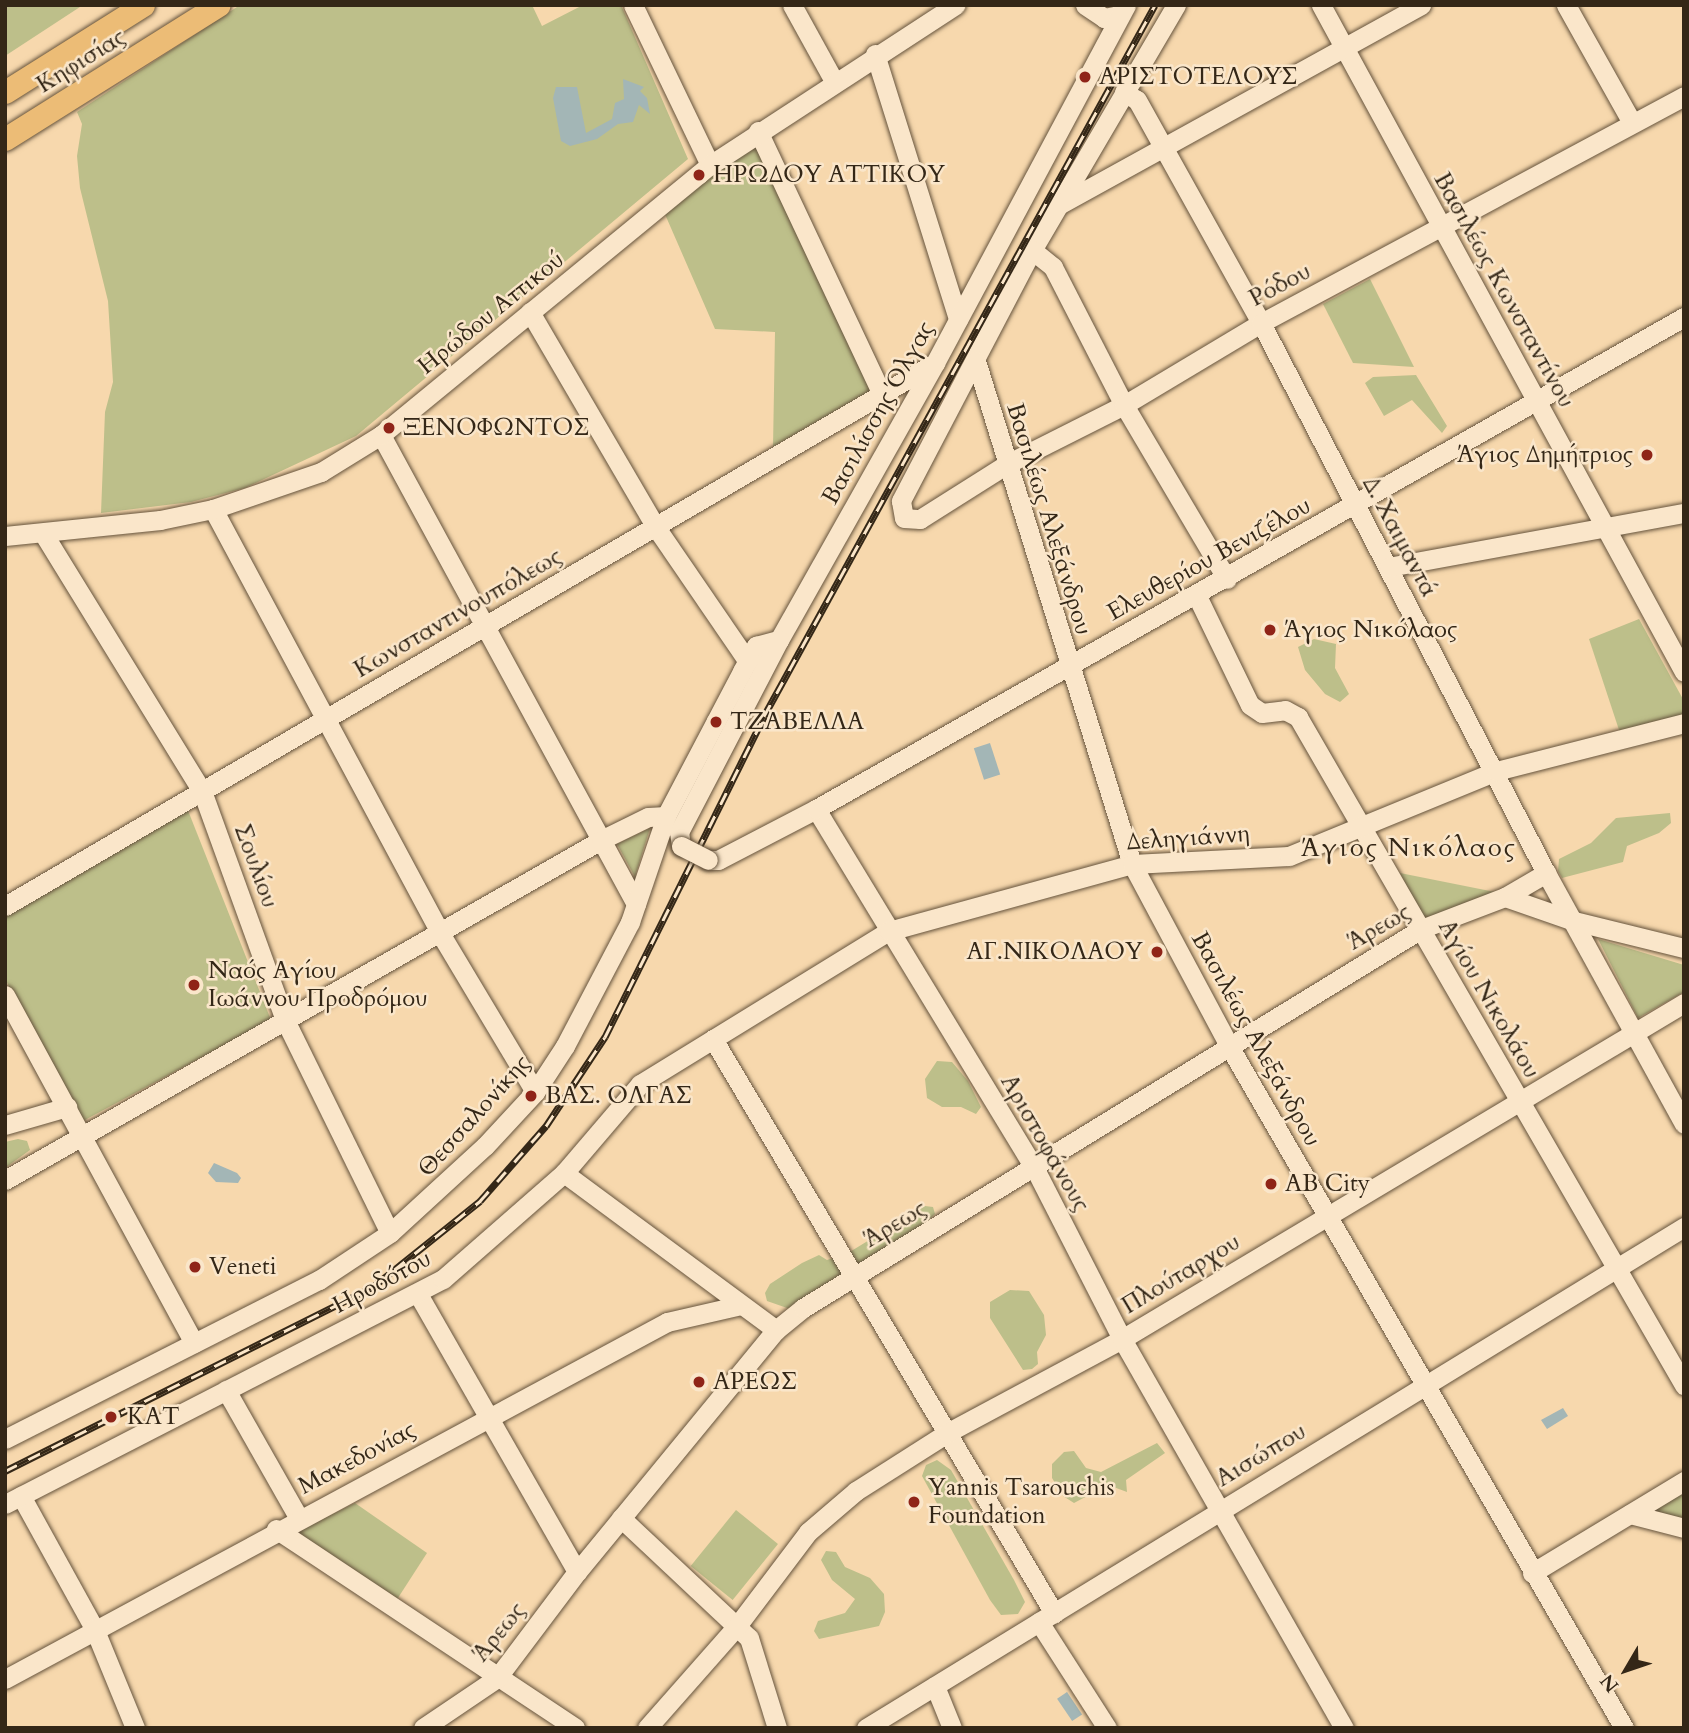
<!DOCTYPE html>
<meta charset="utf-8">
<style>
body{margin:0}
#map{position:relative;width:1689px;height:1733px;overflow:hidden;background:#f7d8ad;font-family:Cardo,serif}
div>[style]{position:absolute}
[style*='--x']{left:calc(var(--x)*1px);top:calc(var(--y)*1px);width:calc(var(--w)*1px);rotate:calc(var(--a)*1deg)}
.green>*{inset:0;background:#bdbf8a;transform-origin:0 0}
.water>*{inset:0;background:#a3b6b6;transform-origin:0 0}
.roads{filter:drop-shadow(0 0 2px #65533c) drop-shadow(0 0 2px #65533c)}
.minor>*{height:19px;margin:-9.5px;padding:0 9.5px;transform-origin:9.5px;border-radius:9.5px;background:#fae6ca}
.major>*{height:23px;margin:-11.5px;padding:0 11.5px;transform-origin:11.5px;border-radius:11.5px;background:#ecbc76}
.rail>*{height:7px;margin-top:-3.5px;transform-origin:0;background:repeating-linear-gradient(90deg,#fae6ca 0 13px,#342717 0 26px);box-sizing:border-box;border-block:2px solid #342717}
.bridges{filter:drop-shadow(0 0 2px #65533c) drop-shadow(0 0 2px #65533c)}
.minor-bridge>*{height:19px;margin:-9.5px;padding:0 9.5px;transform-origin:9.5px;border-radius:9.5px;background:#fae6ca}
.dots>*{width:19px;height:19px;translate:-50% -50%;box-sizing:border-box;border:4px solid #fae6ca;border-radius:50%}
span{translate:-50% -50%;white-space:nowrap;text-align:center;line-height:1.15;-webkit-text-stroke:5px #fae6ca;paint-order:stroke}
.street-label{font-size:24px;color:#342717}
.poi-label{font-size:24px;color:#342717}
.left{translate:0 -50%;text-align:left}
.right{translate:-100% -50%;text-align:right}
.neighbourhood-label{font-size:26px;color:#342717;letter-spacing:2px}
.frame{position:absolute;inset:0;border:7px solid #342717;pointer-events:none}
.north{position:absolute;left:1591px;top:1635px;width:70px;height:70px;-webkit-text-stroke:5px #fae6ca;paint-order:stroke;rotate:231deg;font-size:19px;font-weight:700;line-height:28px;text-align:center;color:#342717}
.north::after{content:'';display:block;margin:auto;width:24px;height:32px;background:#342717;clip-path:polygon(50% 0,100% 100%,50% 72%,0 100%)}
</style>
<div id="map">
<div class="green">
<i style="clip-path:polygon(5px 5px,83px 5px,5px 56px)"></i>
<i style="clip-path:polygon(240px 5px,532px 5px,542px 26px,583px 5px,621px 5px,688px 159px,356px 436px,245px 488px,191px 502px,101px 513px,105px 412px,113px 382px,108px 301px,80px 188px,77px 156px,82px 124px,77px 112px)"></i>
<i style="clip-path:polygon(756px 138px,877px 387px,773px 447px,775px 332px,715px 329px,664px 212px)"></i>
<i style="clip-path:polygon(1370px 279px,1414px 367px,1353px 363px,1323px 304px)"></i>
<i style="clip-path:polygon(1416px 375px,1447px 426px,1442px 433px,1412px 400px,1384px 416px,1365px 383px,1373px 377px)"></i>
<i style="clip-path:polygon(1639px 619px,1684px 701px,1684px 717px,1620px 733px,1589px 639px)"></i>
<i style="clip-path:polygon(1314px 639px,1336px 644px,1335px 668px,1349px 694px,1340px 702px,1325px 694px,1305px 670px,1298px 647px)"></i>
<i style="clip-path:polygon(187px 808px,271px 1020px,83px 1121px,5px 979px,5px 914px)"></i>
<i style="clip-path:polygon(1670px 813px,1671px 823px,1659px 833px,1627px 846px,1623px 862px,1562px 878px,1558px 871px,1559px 859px,1591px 843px,1616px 818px)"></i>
<i style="clip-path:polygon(650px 828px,635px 877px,617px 844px)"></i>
<i style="clip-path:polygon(1400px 873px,1495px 892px,1423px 920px)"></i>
<i style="clip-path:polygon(1598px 939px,1684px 965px,1684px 992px,1638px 1018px)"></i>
<i style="clip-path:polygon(937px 1061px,952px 1062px,968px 1081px,981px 1107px,976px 1114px,961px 1107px,942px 1107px,927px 1098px,925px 1079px)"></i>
<i style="clip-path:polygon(18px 1139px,27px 1141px,30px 1150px,5px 1168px,5px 1142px)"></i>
<i style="clip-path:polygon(925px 1206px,933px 1207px,935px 1214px,918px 1230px,790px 1309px,767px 1301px,765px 1293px,770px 1284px,802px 1263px,819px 1255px,827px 1260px,848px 1253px)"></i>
<i style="clip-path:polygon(1010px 1290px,1029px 1291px,1044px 1315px,1046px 1335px,1037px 1352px,1038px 1364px,1032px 1369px,1023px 1370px,990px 1318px,990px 1302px)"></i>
<i style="clip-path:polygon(1157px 1443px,1165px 1453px,1126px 1480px,1127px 1492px,1108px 1485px,1074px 1503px,1063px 1496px,1052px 1478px,1052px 1464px,1064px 1452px,1074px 1451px,1086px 1468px,1101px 1472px)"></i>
<i style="clip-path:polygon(937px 1460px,951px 1470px,1014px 1580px,1025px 1602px,1018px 1614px,1001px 1615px,990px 1600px,922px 1476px,926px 1465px)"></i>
<i style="clip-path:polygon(1684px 1493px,1684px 1519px,1653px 1510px)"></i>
<i style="clip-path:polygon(355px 1503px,427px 1553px,396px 1601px,296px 1532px)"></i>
<i style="left:736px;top:1510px;width:54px;height:72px;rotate:39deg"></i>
<i style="clip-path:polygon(826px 1551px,836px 1552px,845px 1567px,870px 1578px,884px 1594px,885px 1612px,879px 1626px,819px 1639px,814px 1631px,818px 1621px,845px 1613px,855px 1599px,832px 1580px,821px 1560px)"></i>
</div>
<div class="water">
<i style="clip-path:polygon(623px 79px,644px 87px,640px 91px,647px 98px,650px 114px,639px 105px,633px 122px,618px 124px,597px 139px,570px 146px,561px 141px,553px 98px,556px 87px,577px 87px,586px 133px,612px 119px,615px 103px,624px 99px)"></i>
<i style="left:990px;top:743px;width:33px;height:17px;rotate:72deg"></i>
<i style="clip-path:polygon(214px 1163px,237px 1173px,241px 1178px,238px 1183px,216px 1182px,208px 1173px)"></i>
<i style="clip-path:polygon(1563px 1408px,1568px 1416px,1547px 1429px,1541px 1420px)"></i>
<i style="left:1067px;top:1692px;width:27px;height:12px;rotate:56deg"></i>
</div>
<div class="roads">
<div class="minor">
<i style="--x:633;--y:5;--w:178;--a:64.3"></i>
<i style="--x:792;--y:5;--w:87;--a:61.1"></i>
<i style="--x:1085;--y:5;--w:23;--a:34"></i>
<i style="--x:1104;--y:18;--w:16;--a:-11"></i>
<i style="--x:1176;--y:5;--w:284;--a:120.4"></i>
<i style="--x:1032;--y:250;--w:283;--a:117.6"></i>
<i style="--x:901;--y:501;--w:17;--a:80"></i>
<i style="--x:904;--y:518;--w:16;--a:4"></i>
<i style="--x:920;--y:519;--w:103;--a:-32.3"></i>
<i style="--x:1007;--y:464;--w:131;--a:-26.8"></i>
<i style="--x:1124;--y:405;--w:160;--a:-30.9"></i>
<i style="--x:1261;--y:323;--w:480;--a:-28.2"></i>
<i style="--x:1321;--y:5;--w:759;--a:61.44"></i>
<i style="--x:1566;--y:5;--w:133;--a:60.7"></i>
<i style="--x:875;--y:54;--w:278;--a:72.6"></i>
<i style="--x:1124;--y:92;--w:15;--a:32"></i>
<i style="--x:1137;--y:100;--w:255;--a:60.9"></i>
<i style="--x:1261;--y:323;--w:619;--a:62.61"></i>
<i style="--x:1546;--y:873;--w:286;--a:61.2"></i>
<i style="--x:758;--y:131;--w:291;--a:64.8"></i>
<i style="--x:1057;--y:206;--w:416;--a:-28.9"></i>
<i style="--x:1032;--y:250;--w:27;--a:39"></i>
<i style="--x:1053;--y:267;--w:155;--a:62.8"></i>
<i style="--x:1124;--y:405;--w:202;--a:59.4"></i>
<i style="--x:530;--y:312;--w:248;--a:59.7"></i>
<i style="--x:655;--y:526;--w:165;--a:55.6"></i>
<i style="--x:976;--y:361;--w:527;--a:72.77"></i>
<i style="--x:1132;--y:864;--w:206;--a:61.9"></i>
<i style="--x:1229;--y:1046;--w:788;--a:59.92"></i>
<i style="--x:381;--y:435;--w:534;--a:61.47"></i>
<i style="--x:213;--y:509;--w:481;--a:61.8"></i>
<i style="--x:440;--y:933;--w:185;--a:59.1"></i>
<i style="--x:43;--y:533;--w:303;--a:58.4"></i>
<i style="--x:202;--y:791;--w:244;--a:70.1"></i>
<i style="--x:285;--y:1020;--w:237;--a:63.8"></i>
<i style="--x:5;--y:536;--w:156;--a:-5.9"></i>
<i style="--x:160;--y:520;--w:54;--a:-11.7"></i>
<i style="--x:213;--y:509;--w:114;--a:-18.9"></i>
<i style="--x:321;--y:472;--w:70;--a:-31.7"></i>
<i style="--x:381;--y:435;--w:426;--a:-39.4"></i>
<i style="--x:710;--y:165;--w:293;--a:-33.1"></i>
<i style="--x:1389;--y:567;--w:300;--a:-10.4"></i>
<i style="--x:1196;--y:594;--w:123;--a:64.1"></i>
<i style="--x:1250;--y:705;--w:14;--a:34"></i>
<i style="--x:1262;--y:713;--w:23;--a:-7"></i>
<i style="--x:1285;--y:710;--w:15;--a:28"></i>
<i style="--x:1298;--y:717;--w:772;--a:59.98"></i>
<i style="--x:816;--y:809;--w:421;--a:58.7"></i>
<i style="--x:1035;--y:1169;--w:191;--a:62.9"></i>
<i style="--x:1122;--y:1339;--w:448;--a:60.3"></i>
<i style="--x:681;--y:846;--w:14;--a:-98"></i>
<i style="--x:679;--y:832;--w:216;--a:-62.5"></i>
<i style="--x:779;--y:640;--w:318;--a:-60.6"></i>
<i style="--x:935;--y:363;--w:406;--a:-61.9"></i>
<i style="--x:708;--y:860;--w:10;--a:0"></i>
<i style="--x:718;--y:860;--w:110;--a:-27.5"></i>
<i style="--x:816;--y:809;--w:998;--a:-29.55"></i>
<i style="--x:1505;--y:897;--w:48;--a:-30.3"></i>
<i style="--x:5;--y:906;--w:1077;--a:-30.28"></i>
<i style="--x:5;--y:995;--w:396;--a:61.5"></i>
<i style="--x:713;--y:1039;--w:668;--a:59.29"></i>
<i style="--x:5;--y:1125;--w:65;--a:-16.2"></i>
<i style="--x:564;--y:1173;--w:264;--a:36.5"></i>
<i style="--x:5;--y:1180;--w:686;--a:-29.7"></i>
<i style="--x:601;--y:840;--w:52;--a:-26.1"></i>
<i style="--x:648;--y:817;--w:18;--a:-3"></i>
<i style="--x:418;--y:1294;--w:320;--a:60.2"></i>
<i style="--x:226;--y:1390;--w:146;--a:60.4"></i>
<i style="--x:5;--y:1439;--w:352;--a:-26.9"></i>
<i style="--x:319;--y:1280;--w:85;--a:-33.5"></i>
<i style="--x:390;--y:1233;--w:129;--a:-42.5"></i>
<i style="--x:485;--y:1146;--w:74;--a:-47.2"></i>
<i style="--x:535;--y:1092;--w:55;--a:-56.9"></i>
<i style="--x:565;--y:1046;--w:140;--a:-62.3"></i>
<i style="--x:630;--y:922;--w:112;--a:-71.2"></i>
<i style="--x:666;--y:816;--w:164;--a:-62.3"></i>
<i style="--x:742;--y:671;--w:29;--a:-61"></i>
<i style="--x:756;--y:646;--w:24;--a:-15"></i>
<i style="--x:21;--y:1496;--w:151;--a:61.1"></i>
<i style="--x:94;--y:1628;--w:108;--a:67.7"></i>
<i style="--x:5;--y:1504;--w:492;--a:-27.2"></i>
<i style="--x:443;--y:1279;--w:161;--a:-41.2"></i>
<i style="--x:564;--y:1173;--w:117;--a:-49.5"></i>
<i style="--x:640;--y:1084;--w:292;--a:-31.6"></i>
<i style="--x:889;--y:931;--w:252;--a:-15.4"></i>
<i style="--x:1132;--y:864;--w:157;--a:-2.9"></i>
<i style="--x:1289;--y:856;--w:224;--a:-22.3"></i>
<i style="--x:1496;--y:771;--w:194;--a:-14.3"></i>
<i style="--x:1630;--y:1514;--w:56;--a:14.5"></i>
<i style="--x:621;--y:1518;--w:175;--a:43.2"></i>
<i style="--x:749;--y:1638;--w:94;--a:72.7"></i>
<i style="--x:276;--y:1529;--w:359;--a:33.6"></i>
<i style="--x:1532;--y:1573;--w:178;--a:-31.2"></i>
<i style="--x:1039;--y:1622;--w:126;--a:57.3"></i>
<i style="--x:5;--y:1679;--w:752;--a:-28.34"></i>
<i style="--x:667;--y:1322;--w:76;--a:-12.9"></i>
<i style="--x:935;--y:1686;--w:45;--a:68"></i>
<i style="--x:423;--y:1728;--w:89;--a:-34"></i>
<i style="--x:497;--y:1678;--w:133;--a:-53"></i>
<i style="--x:577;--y:1572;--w:313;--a:-50.6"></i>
<i style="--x:776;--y:1330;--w:35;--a:-39"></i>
<i style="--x:803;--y:1308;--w:725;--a:-31.52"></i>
<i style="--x:1421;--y:929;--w:90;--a:-20.9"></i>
<i style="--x:1505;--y:897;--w:73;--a:19.2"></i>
<i style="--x:1574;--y:921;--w:113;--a:13.8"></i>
<i style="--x:647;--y:1728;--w:136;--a:-48.6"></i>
<i style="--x:737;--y:1626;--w:118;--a:-52.9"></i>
<i style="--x:808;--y:1532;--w:63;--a:-40.5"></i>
<i style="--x:856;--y:1491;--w:108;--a:-32.5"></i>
<i style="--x:947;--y:1433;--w:199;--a:-28.2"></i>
<i style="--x:1122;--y:1339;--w:655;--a:-30.87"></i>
<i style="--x:866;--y:1728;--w:959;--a:-31.49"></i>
</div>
<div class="major">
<i style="--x:5;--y:92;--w:163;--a:-32.2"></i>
<i style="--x:5;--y:139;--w:252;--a:-32.1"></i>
</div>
</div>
<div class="rail">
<i style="--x:5;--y:1471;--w:413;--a:-26.6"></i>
<i style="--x:374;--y:1286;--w:136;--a:-38.7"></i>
<i style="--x:480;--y:1201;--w:100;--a:-48.7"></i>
<i style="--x:546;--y:1126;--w:107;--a:-56.5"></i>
<i style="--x:605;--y:1037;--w:358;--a:-63.6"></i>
<i style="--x:764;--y:716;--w:811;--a:-61.19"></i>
</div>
<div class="bridges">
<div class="minor-bridge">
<i style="--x:681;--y:846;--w:30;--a:27"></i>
</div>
</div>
<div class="dots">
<i style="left:1085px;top:77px;background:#8f2418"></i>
<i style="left:699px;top:175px;background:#8f2418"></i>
<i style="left:389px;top:428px;background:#8f2418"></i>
<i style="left:1647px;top:455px;background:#8f2418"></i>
<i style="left:1270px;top:630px;background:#8f2418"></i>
<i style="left:716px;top:722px;background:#8f2418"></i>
<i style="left:1157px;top:952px;background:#8f2418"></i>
<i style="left:194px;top:985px;background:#8f2418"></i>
<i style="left:531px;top:1096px;background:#8f2418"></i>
<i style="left:1271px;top:1184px;background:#8f2418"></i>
<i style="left:195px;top:1267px;background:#8f2418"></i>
<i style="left:699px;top:1382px;background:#8f2418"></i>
<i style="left:111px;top:1417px;background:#8f2418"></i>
<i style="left:914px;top:1502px;background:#8f2418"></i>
</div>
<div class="street-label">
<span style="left:81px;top:61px;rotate:-32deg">Κηφισίας</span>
<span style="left:1280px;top:285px;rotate:-28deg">Ρόδου</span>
<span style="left:1504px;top:290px;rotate:61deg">Βασιλέως Κωνσταντίνου</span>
<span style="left:491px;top:313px;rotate:-39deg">Ηρώδου Αττικού</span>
<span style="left:878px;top:413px;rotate:-61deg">Βασιλίσσης Όλγας</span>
<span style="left:1049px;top:519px;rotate:73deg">Βασιλέως Αλεξάνδρου</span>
<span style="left:1400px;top:537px;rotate:62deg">Δ. Χαιμαντά</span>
<span style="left:1209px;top:559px;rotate:-29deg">Ελευθερίου Βενιζέλου</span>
<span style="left:458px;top:613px;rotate:-30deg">Κωνσταντινουπόλεως</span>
<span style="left:1188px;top:838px;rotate:-4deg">Δεληγιάννη</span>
<span style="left:256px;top:866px;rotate:70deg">Σουλίου</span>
<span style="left:1379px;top:927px;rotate:-30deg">Άρεως</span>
<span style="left:1489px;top:999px;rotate:60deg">Αγίου Νικολάου</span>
<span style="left:1256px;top:1039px;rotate:61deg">Βασιλέως Αλεξάνδρου</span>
<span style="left:474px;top:1116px;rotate:-48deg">Θεσσαλονίκης</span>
<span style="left:1045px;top:1143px;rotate:60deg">Αριστοφάνους</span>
<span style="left:895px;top:1224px;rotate:-31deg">Άρεως</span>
<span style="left:1181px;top:1274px;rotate:-31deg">Πλούταρχου</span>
<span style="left:382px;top:1282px;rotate:-28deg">Ηροδότου</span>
<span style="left:1261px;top:1455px;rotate:-31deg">Αισώπου</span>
<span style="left:357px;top:1458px;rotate:-28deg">Μακεδονίας</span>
<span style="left:499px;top:1632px;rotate:-51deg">Άρεως</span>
</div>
<div class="poi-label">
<span class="left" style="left:1099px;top:77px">ΑΡΙΣΤΟΤΕΛΟΥΣ</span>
<span class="left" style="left:713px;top:175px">ΗΡΩΔΟΥ ΑΤΤΙΚΟΥ</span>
<span class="left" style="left:403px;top:428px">ΞΕΝΟΦΩΝΤΟΣ</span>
<span class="right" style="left:1633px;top:455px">Άγιος Δημήτριος</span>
<span class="left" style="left:1284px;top:630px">Άγιος Νικόλαος</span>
<span class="left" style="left:730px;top:722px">ΤΖΑΒΕΛΛΑ</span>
<span class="right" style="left:1143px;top:952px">ΑΓ.ΝΙΚΟΛΑΟΥ</span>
<span class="left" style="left:208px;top:985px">Ναός Αγίου<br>Ιωάννου Προδρόμου</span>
<span class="left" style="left:545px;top:1096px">ΒΑΣ. ΟΛΓΑΣ</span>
<span class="left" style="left:1285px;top:1184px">AB City</span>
<span class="left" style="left:209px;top:1267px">Veneti</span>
<span class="left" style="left:713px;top:1382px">ΑΡΕΩΣ</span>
<span class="left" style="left:127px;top:1417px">KAT</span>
<span class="left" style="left:928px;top:1502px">Yannis Tsarouchis<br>Foundation</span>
</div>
<div class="neighbourhood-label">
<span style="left:1409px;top:848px">Άγιος Νικόλαος</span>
</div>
<div class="frame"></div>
<div class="north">N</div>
</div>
